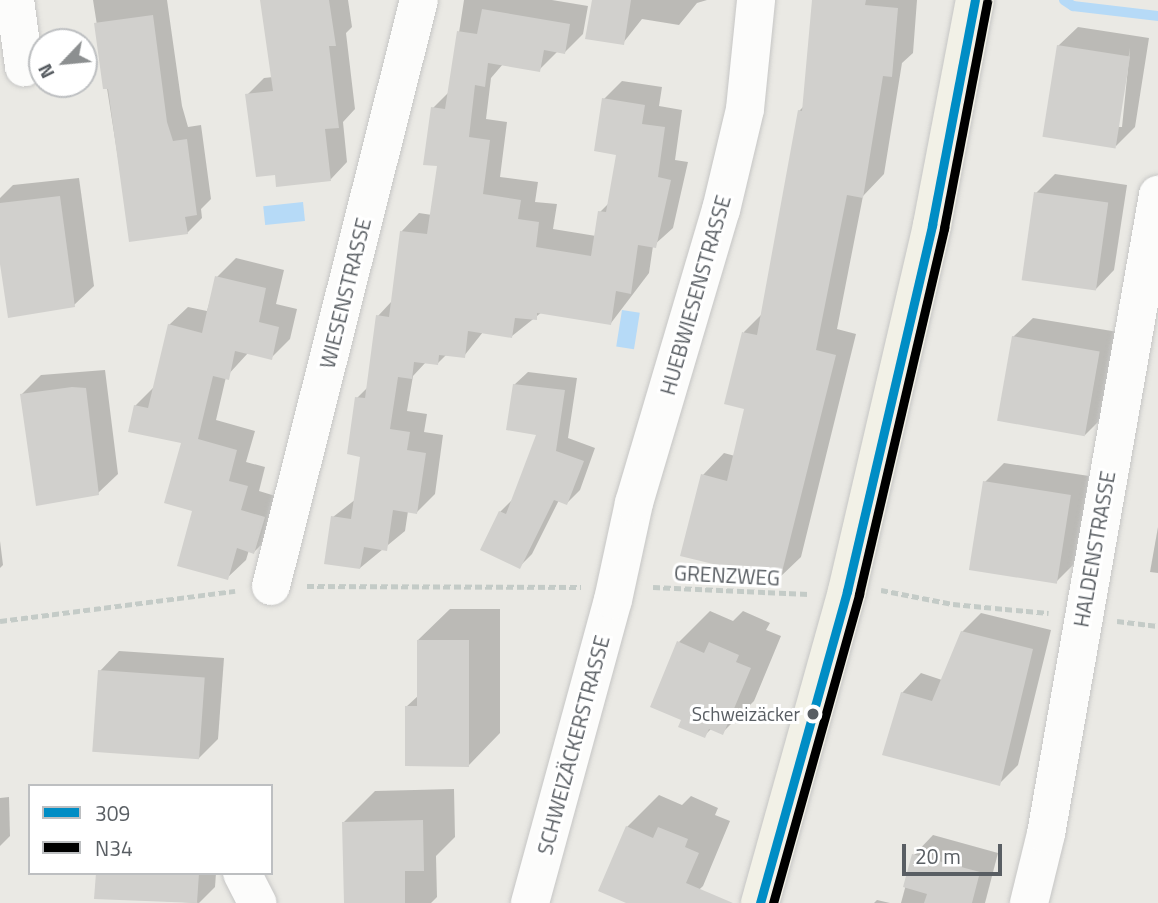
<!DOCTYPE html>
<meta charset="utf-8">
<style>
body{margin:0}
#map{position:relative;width:1158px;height:903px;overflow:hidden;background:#eae9e4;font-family:"Titillium Web",sans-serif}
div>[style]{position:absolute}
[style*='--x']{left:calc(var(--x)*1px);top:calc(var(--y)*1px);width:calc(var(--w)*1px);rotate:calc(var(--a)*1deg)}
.water>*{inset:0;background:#b6daf7;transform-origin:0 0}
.shadow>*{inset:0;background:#0003}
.stream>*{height:10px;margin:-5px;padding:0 5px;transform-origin:5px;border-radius:5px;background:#b6daf7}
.building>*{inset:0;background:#d1d0cd;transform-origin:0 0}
.path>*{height:4.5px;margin-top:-2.25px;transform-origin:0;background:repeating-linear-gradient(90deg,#c4cbc7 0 7px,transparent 0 10.5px)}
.roads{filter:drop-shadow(0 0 2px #c6c6c5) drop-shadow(0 0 2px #c6c6c5)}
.minor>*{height:38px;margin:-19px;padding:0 19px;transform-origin:19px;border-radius:19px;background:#fcfcfb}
.major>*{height:38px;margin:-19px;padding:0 19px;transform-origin:19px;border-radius:19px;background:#f2f1e7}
.bus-1>*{height:9px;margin:-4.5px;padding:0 4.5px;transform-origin:4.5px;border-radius:4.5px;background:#008dc5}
.bus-2>*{height:9px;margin:-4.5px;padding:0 4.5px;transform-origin:4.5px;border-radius:4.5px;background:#000}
.dots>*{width:19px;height:19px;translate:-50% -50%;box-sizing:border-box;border:4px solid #fff;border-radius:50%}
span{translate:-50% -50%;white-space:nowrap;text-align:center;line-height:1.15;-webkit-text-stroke:6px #fff;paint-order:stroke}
.bus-label{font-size:19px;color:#595e63}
.right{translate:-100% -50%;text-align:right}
.street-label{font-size:21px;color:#595e63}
.legend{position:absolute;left:28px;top:784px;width:245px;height:91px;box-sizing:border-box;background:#fff;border:2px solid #bdbfc1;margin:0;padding:9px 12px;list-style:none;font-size:21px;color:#595e63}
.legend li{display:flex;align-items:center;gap:14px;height:35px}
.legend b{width:35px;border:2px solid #bdbfc1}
.north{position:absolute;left:28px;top:28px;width:70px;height:70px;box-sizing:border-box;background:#fff;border:2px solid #bdbfc1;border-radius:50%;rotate:244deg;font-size:19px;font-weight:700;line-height:28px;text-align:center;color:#595e63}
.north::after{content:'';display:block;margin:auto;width:24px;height:32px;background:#8c8f90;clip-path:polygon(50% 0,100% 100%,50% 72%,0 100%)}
.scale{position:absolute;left:902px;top:844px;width:100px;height:32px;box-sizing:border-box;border:4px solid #595e63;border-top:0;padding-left:9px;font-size:21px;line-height:24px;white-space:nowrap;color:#595e63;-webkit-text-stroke:5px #fff;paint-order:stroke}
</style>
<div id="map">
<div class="water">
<i style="left:303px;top:202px;width:19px;height:40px;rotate:84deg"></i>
<i style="left:622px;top:310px;width:18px;height:37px;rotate:9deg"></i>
</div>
<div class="shadow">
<i style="clip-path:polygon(93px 0,167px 0,182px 106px,188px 127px,201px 125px,211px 199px,201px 209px,202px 218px,187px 233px,131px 240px)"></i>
<i style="clip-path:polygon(262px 0,348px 0,352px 27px,346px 33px,355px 109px,343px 122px,347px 162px,331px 179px,276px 173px,247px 95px,264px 78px,273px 77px)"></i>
<i style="clip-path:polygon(464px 0,552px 0,588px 6px,583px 34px,565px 52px,558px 51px,539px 70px,503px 64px,491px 78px,486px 119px,507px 122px,500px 177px,538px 182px,535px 202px,557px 204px,553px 229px,596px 236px,600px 212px,610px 202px,618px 153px,604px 99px,622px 81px,662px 87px,659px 106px,682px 110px,675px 160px,688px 162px,673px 228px,653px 246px,649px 273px,611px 323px,542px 312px,512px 336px,483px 332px,464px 356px,447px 354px,437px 364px,426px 362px,413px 376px,407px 411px,427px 414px,424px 432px,443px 435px,435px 494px,417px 512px,408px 511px,405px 531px,360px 568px,333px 517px,356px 499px,362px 455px,357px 398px,368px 387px,378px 316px,392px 301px,401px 232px,419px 213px,432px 215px,439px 165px,433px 108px,450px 91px)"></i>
<i style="clip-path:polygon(594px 0,707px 0,697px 3px,679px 25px,642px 19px,623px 43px)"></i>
<i style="clip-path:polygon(814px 0,917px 0,913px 53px,902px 63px,884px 174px,863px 196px,837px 329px,856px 334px,801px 557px,779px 578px,703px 475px,724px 453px,735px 456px,746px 408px,744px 332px,763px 313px,799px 111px,804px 106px)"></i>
<i style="clip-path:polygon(evenodd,1078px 27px,1149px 38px,1135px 127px,1116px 146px,1058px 46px,1078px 27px,1130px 48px,1122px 127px,1118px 127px,1130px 48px)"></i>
<i style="clip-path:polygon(1055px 174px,1127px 185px,1114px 270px,1095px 290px,1036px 193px)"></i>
<i style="clip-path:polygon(79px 178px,94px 286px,74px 305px,0 250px,0 198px,13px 185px)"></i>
<i style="clip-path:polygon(236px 258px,284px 270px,276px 304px,297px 309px,290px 339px,271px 358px,248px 353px,226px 377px,216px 420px,255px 431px,246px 462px,265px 467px,259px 491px,282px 498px,273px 533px,254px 552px,249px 550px,246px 560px,227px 578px,194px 510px,183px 442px,135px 406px,154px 387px,169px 325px,188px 307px,207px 311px,217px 277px)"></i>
<i style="clip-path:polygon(1033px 318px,1118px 332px,1104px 416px,1085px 435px,1013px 337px)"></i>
<i style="clip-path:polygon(105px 370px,118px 474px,98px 493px,22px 394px,41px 375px)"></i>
<i style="clip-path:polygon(528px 372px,577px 378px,568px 438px,595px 448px,580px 490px,567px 503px,559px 500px,532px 554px,519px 567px,482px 549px,500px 512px,514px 498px,538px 434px,514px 385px)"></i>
<i style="clip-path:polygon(1004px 463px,1089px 476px,1076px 562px,1057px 581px,985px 482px)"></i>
<i style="clip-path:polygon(1158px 527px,1158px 573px,1150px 572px)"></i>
<i style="clip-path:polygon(0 541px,3px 565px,0 568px)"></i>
<i style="clip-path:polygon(450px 609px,500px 609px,500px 733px,469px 765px,406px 707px,419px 695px,418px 640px)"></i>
<i style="clip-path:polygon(710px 611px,733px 621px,743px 611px,770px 623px,766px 630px,781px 636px,754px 701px,722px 733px,712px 728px,704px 736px,683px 719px,679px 642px)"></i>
<i style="clip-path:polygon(981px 613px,1051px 630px,1018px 765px,999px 784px,902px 693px,921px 673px,942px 680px,962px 632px)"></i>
<i style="clip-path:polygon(119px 651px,224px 658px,218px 739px,199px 758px,100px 671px)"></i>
<i style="clip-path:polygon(454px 789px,455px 837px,436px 856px,437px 897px,431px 903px,345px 903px,344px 822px,375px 791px)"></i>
<i style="clip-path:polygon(659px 795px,682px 805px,691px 796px,718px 808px,715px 815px,730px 821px,703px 886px,685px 903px,630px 903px,627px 827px)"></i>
<i style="clip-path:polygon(9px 797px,10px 836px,0 846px,0 798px)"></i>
<i style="clip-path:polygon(933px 835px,998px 853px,985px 903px,901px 903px,914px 855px)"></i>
<i style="clip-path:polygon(98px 873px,216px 873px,215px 887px,199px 903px,96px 897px)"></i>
<i style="clip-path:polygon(877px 900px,890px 903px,874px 903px)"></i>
</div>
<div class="stream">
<i style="--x:1064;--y:0;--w:11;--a:34"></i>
<i style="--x:1073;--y:6;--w:86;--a:6.7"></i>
</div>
<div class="building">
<i style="clip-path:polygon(260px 0,329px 0,336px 46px,329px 46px,339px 128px,325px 129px,331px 181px,276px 187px,275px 175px,256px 177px,245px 94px,273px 91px)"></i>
<i style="clip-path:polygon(592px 0,631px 0,624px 45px,585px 39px)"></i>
<i style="clip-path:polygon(812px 0,866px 0,865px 5px,898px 8px,892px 77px,883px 76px,863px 198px,847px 195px,816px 350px,836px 355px,780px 580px,680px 556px,701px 474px,727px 481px,744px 409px,724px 404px,742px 332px,757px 335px,798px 110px,802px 111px)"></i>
<i style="clip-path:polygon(482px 9px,570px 24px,565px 54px,544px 50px,540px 72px,488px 63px,485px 87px,475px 85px,469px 137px,490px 140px,483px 194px,521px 200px,518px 219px,539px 222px,536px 247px,591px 256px,598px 211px,606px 212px,616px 155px,594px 151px,602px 98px,645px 105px,642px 124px,665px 127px,658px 177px,671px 180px,656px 248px,638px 245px,631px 294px,616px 291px,611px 325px,537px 313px,537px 320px,515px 318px,512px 338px,468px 331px,465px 358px,439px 355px,438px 365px,414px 362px,412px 379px,398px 377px,390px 429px,410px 432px,407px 450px,426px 453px,417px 514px,393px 510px,387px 551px,364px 547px,360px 569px,324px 564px,331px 516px,351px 519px,360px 457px,347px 454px,355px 397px,365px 398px,376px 315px,389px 317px,400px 231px,427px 234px,437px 166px,423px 165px,431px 107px,445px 109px,457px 31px,477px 34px)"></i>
<i style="clip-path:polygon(153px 15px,167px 122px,173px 141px,187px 139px,197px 215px,185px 217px,188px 234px,129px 242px,108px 89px,103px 89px,94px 23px)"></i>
<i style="left:1057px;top:45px;width:74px;height:93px;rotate:9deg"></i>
<i style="left:1034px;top:192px;width:75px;height:89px;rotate:8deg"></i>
<i style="clip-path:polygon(60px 196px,75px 307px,8px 318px,0 264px,0 203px)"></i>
<i style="clip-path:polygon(215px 276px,266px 288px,259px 322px,279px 327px,272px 360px,235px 351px,229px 380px,213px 376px,198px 439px,237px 450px,229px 481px,248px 486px,241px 510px,265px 517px,254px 554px,237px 548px,228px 580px,177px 566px,192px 511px,164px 503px,181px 443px,128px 432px,134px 405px,148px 408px,168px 324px,202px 333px)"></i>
<i style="left:1012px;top:336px;width:89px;height:86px;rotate:10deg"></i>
<i style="clip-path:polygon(513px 384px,565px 390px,556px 451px,584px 461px,567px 505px,554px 500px,520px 569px,480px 550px,499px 511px,506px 514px,536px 435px,506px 430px)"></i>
<i style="clip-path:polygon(72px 387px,86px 388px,99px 495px,36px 506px,20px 394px)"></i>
<i style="left:983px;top:481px;width:89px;height:90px;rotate:9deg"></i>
<i style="clip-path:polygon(961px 631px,1033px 649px,1000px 786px,882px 755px,901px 692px,932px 701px)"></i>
<i style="clip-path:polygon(417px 640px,469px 640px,469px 767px,405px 766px,405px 706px,417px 706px)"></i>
<i style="clip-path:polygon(677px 641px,704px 653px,709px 642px,739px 655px,736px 662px,751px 668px,723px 735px,709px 729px,705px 738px,678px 727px,681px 720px,650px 707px)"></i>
<i style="left:98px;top:670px;width:107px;height:82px;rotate:4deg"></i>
<i style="clip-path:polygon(423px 820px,424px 871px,405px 871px,405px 903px,344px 903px,342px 822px)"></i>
<i style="clip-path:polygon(626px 826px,653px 838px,658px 827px,688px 839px,685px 847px,699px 853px,686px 883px,733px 903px,626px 903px,598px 891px)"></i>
<i style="clip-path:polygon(912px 854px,980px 872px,972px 903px,924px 903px,927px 894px,903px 887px)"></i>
<i style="clip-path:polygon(96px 873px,199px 873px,197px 903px,94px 899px)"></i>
</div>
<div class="path">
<i style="--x:307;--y:586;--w:274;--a:0.2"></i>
<i style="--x:653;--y:587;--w:156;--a:2.6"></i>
<i style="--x:881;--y:590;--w:73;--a:11"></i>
<i style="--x:953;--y:604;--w:96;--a:5.4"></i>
<i style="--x:0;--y:621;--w:237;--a:-7.3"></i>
<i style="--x:1117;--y:621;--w:41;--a:7"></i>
</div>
<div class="roads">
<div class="minor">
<i style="--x:15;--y:0;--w:68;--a:82.3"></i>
<i style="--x:271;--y:586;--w:604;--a:-75.83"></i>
<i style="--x:242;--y:873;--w:34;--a:63"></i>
<i style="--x:530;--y:903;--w:314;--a:-74.7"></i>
<i style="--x:613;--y:600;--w:99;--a:-77.8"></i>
<i style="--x:634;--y:503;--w:306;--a:-73.5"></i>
<i style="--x:721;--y:210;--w:104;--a:-76.6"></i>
<i style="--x:745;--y:109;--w:110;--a:-84.2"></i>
<i style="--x:1029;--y:903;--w:71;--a:-76.2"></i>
<i style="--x:1046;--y:834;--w:649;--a:-80.06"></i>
</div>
<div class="major">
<i style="--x:760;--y:903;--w:324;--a:-74.4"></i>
<i style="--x:847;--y:591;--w:376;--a:-76.9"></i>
<i style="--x:932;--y:225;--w:229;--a:-79.2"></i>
</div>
</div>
<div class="bus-1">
<i style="--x:760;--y:903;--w:324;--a:-74.4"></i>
<i style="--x:847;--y:591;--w:376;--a:-76.9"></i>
<i style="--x:932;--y:225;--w:229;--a:-79.2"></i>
</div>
<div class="bus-2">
<i style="--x:773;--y:903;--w:321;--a:-74.4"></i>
<i style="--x:859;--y:594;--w:376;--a:-76.9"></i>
<i style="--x:944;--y:228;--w:230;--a:-79.2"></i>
</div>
<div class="dots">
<i style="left:813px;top:714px;background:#595e63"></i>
</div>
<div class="bus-label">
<span class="right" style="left:800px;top:714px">Schweizäcker</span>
</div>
<div class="street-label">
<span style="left:345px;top:293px;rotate:-76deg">WIESENSTRASSE</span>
<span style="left:695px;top:295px;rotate:-74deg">HUEBWIESENSTRASSE</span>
<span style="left:1094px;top:549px;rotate:-80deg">HALDENSTRASSE</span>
<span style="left:727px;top:575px;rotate:3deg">GRENZWEG</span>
<span style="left:573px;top:745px;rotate:-75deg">SCHWEIZÄCKERSTRASSE</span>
</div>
<ul class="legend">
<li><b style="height:9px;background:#008dc5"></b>309</li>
<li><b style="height:9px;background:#000"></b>N34</li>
</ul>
<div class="north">N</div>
<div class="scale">20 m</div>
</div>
